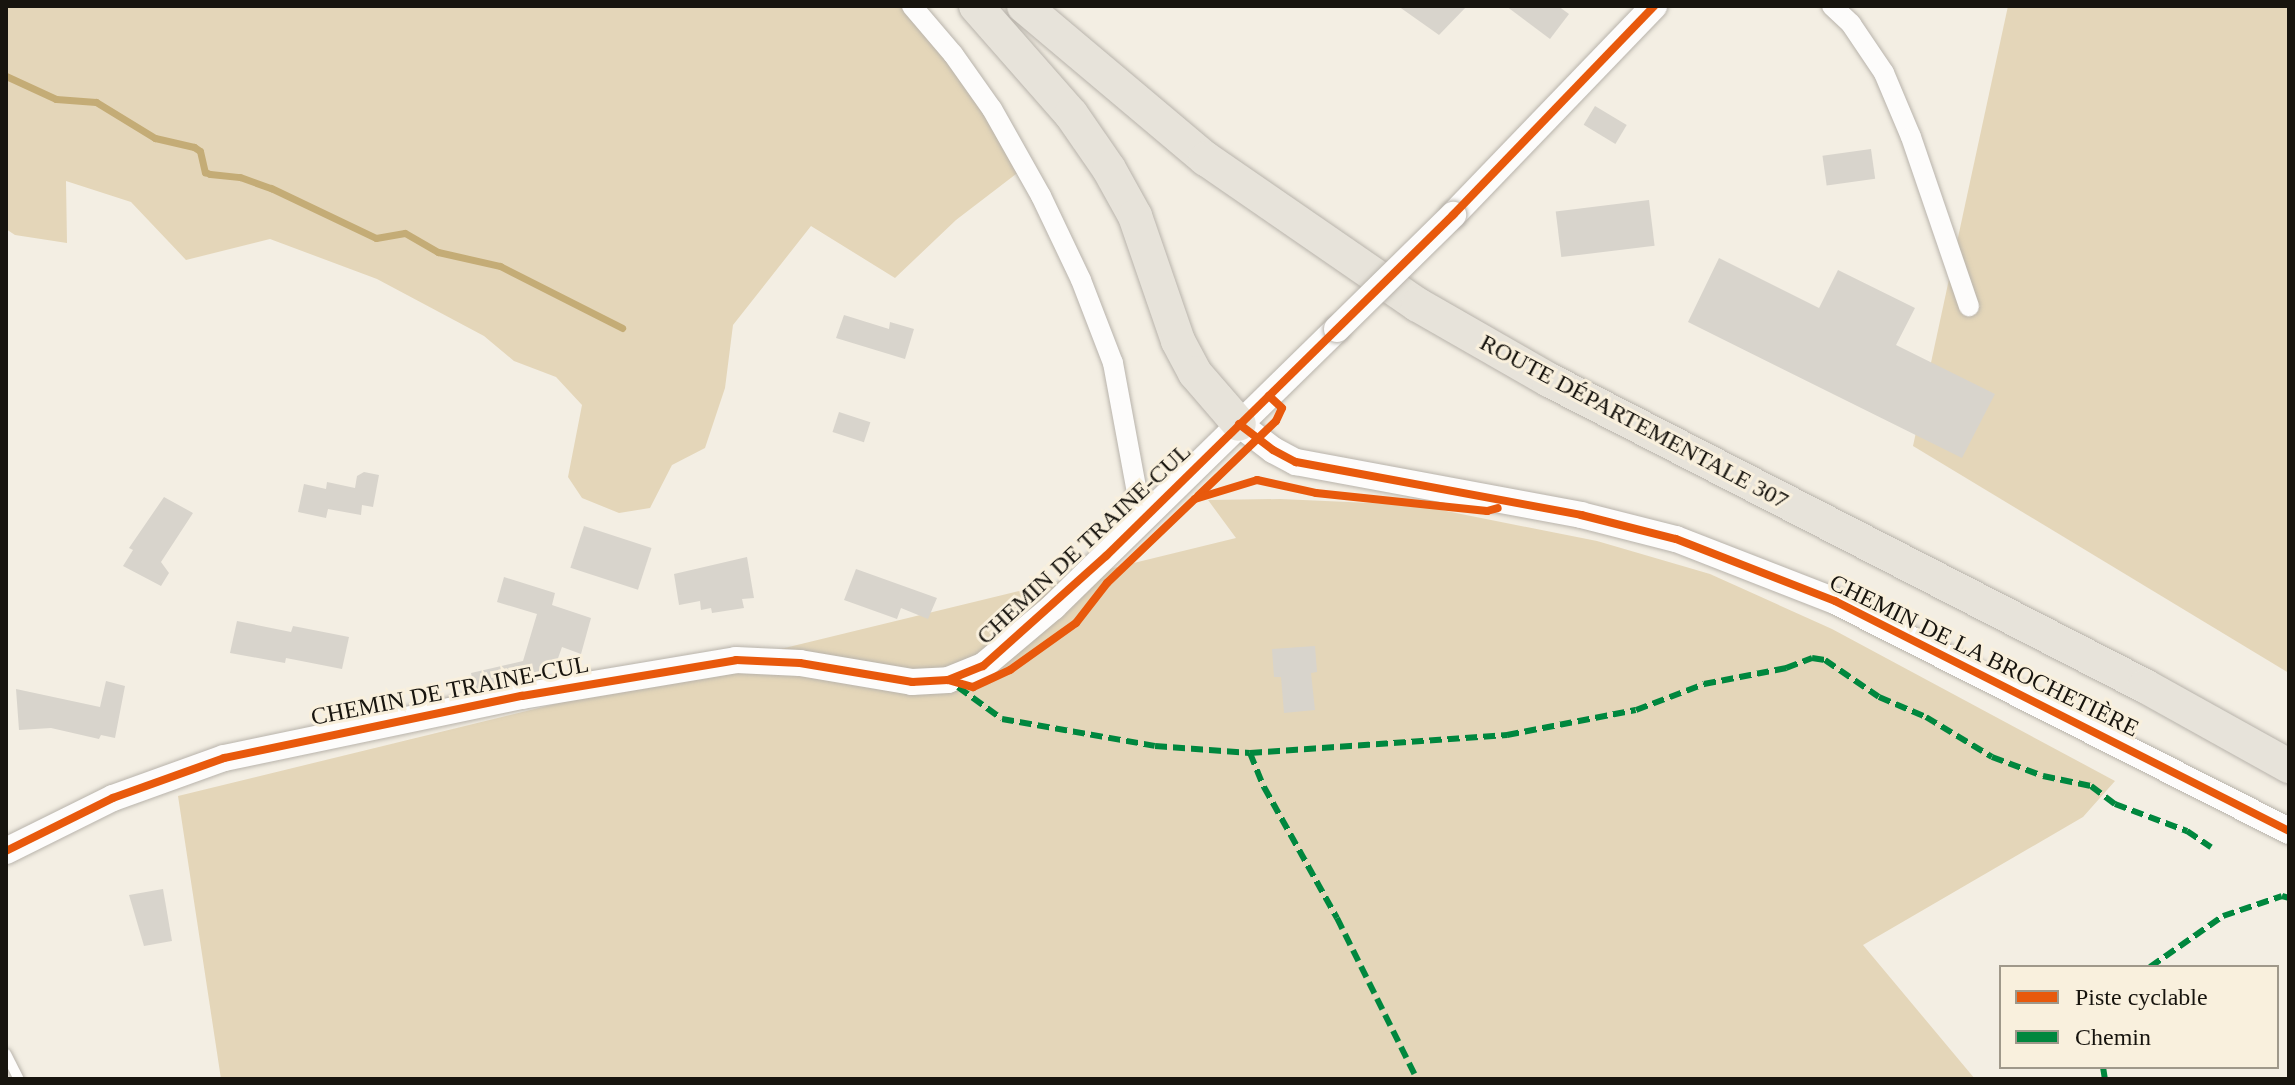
<!DOCTYPE html>
<meta charset="utf-8">
<style>
body{margin:0}
#map{position:relative;width:2295px;height:1085px;overflow:hidden;background:#f3eee3;font-family:Georgia,serif}
div>[style]{position:absolute}
[style*='--x']{left:calc(var(--x)*1px);top:calc(var(--y)*1px);width:calc(var(--w)*1px);rotate:calc(var(--a)*1deg)}
.green>*{inset:0;background:#e4d6b9}
.stream>*{height:7px;margin:-3.5px;padding:0 3.5px;transform-origin:3.5px;border-radius:3.5px;background:#c4ac76}
.building>*{inset:0;background:#d8d4cc;transform-origin:0 0}
.roads{filter:drop-shadow(0 0 2px #b8b3ab) drop-shadow(0 0 2px #b8b3ab)}
.service>*{height:10px;margin:-5px;padding:0 5px;transform-origin:5px;border-radius:5px;background:#fdfcfb}
.minor>*{height:20px;margin:-10px;padding:0 10px;transform-origin:10px;border-radius:10px;background:#fdfcfb}
.tertiary>*{height:26px;margin:-13px;padding:0 13px;transform-origin:13px;border-radius:13px;background:#fdfcfb}
.primary>*{height:34px;margin:-17px;padding:0 17px;transform-origin:17px;border-radius:17px;background:#e7e3da}
.bridges{filter:drop-shadow(0 0 2px #b8b3ab) drop-shadow(0 0 2px #b8b3ab)}
.tertiary-bridge>*{height:26px;margin:-13px;padding:0 13px;transform-origin:13px;border-radius:13px;background:#fdfcfb}
.quiet>*{height:6px;margin-top:-3px;transform-origin:0;background:repeating-linear-gradient(90deg,#00873e 0 12px,transparent 0 18px)}
.cycleway>*{height:8px;margin:-4px;padding:0 4px;transform-origin:4px;border-radius:4px;background:#e8590c}
span{translate:-50% -50%;white-space:nowrap;text-align:center;line-height:1.15;-webkit-text-stroke:6px #f9f0dd;paint-order:stroke}
.street-label{font-size:24px;color:#17140e}
.frame{position:absolute;inset:0;border:8px solid #17140e;pointer-events:none}
.legend{position:absolute;left:1999px;top:965px;width:280px;height:104px;box-sizing:border-box;background:#f9f0dd;border:2px solid #9f988a;margin:0;padding:10px 14px;list-style:none;font-size:24px;color:#17140e}
.legend li{display:flex;align-items:center;gap:16px;height:40px}
.legend b{width:40px;border:2px solid #9f988a}
</style>
<div id="map">
<div class="green">
<i style="clip-path:polygon(6px 6px,912px 6px,1025px 167px,956px 220px,895px 278px,811px 226px,733px 325px,725px 388px,705px 448px,672px 465px,650px 508px,619px 513px,582px 498px,568px 477px,582px 405px,556px 377px,514px 361px,484px 336px,377px 279px,270px 239px,186px 260px,131px 202px,66px 181px,67px 243px,15px 235px,6px 229px)"></i>
<i style="clip-path:polygon(2008px 6px,2289px 6px,2289px 673px,1913px 446px)"></i>
<i style="clip-path:polygon(1280px 499px,1416px 505px,1597px 541px,1710px 574px,1832px 629px,2115px 781px,2083px 817px,1863px 945px,1975px 1079px,221px 1079px,178px 796px,1236px 538px,1208px 500px)"></i>
</div>
<div class="stream">
<i style="--x:6;--y:76;--w:55;--a:24.7"></i>
<i style="--x:56;--y:99;--w:40;--a:4.3"></i>
<i style="--x:96;--y:102;--w:69;--a:31.4"></i>
<i style="--x:155;--y:138;--w:40;--a:13"></i>
<i style="--x:194;--y:147;--w:7;--a:34"></i>
<i style="--x:200;--y:151;--w:22;--a:77"></i>
<i style="--x:205;--y:172;--w:5;--a:22"></i>
<i style="--x:210;--y:174;--w:30;--a:6"></i>
<i style="--x:240;--y:177;--w:33;--a:20"></i>
<i style="--x:271;--y:188;--w:116;--a:25.5"></i>
<i style="--x:376;--y:238;--w:29;--a:-10"></i>
<i style="--x:405;--y:233;--w:38;--a:30"></i>
<i style="--x:438;--y:252;--w:64;--a:12.7"></i>
<i style="--x:500;--y:266;--w:137;--a:26.9"></i>
</div>
<div class="building">
<i style="clip-path:polygon(1398px 6px,1467px 6px,1439px 35px)"></i>
<i style="clip-path:polygon(1506px 6px,1558px 6px,1569px 14px,1550px 39px)"></i>
<i style="left:1595px;top:106px;width:37px;height:22px;rotate:31deg"></i>
<i style="left:1871px;top:149px;width:30px;height:49px;rotate:82deg"></i>
<i style="left:1649px;top:200px;width:46px;height:94px;rotate:83deg"></i>
<i style="clip-path:polygon(1719px 258px,1819px 308px,1838px 270px,1915px 308px,1896px 345px,1995px 394px,1962px 458px,1688px 322px)"></i>
<i style="clip-path:polygon(844px 315px,889px 329px,890px 322px,914px 329px,905px 359px,836px 338px)"></i>
<i style="left:839px;top:412px;width:33px;height:21px;rotate:18deg"></i>
<i style="clip-path:polygon(364px 472px,379px 475px,373px 507px,362px 505px,361px 515px,328px 509px,326px 518px,298px 512px,304px 484px,326px 489px,327px 482px,355px 488px,357px 476px)"></i>
<i style="clip-path:polygon(164px 497px,193px 513px,161px 562px,169px 573px,161px 586px,123px 566px,133px 550px,129px 548px)"></i>
<i style="left:584px;top:526px;width:71px;height:44px;rotate:18deg"></i>
<i style="clip-path:polygon(747px 557px,754px 598px,742px 599px,744px 608px,712px 613px,711px 608px,701px 610px,700px 601px,679px 605px,674px 574px)"></i>
<i style="clip-path:polygon(856px 569px,937px 598px,928px 619px,901px 608px,897px 619px,844px 600px)"></i>
<i style="clip-path:polygon(504px 577px,555px 593px,552px 605px,591px 618px,581px 654px,562px 647px,556px 664px,549px 662px,544px 676px,475px 690px,471px 673px,523px 661px,537px 614px,497px 602px)"></i>
<i style="clip-path:polygon(237px 621px,291px 632px,293px 626px,349px 637px,342px 669px,286px 658px,285px 663px,230px 653px)"></i>
<i style="clip-path:polygon(1315px 646px,1317px 672px,1311px 673px,1315px 710px,1284px 713px,1281px 677px,1274px 677px,1272px 649px)"></i>
<i style="clip-path:polygon(106px 681px,125px 686px,115px 738px,101px 735px,99px 739px,51px 728px,19px 730px,16px 689px,100px 707px)"></i>
<i style="clip-path:polygon(163px 889px,172px 941px,144px 946px,129px 895px)"></i>
</div>
<div class="roads">
<div class="service">
<i style="--x:6;--y:1054;--w:28;--a:63"></i>
</div>
<div class="minor">
<i style="--x:912;--y:6;--w:63;--a:49.5"></i>
<i style="--x:953;--y:54;--w:67;--a:54.7"></i>
<i style="--x:992;--y:109;--w:100;--a:60.6"></i>
<i style="--x:1041;--y:196;--w:93;--a:64.5"></i>
<i style="--x:1081;--y:280;--w:89;--a:68.9"></i>
<i style="--x:1113;--y:363;--w:159;--a:79.5"></i>
<i style="--x:1832;--y:6;--w:26;--a:43"></i>
<i style="--x:1851;--y:24;--w:59;--a:56"></i>
<i style="--x:1884;--y:73;--w:69;--a:67.1"></i>
<i style="--x:1911;--y:137;--w:179;--a:71.1"></i>
</div>
<div class="tertiary">
<i style="--x:1453;--y:215;--w:290;--a:-46.1"></i>
<i style="--x:1239;--y:424;--w:43;--a:37.4"></i>
<i style="--x:1273;--y:450;--w:26;--a:28"></i>
<i style="--x:1296;--y:462;--w:290;--a:10.5"></i>
<i style="--x:1581;--y:515;--w:98;--a:14.2"></i>
<i style="--x:1676;--y:539;--w:171;--a:21.3"></i>
<i style="--x:1835;--y:601;--w:509;--a:26.87"></i>
<i style="--x:6;--y:851;--w:119;--a:-26.4"></i>
<i style="--x:113;--y:798;--w:118;--a:-19.8"></i>
<i style="--x:224;--y:758;--w:304;--a:-11.8"></i>
<i style="--x:522;--y:696;--w:217;--a:-9.5"></i>
<i style="--x:736;--y:660;--w:64;--a:2.7"></i>
<i style="--x:800;--y:663;--w:114;--a:9.6"></i>
<i style="--x:912;--y:682;--w:36;--a:-3"></i>
<i style="--x:948;--y:680;--w:38;--a:-22"></i>
<i style="--x:983;--y:666;--w:92;--a:-40.1"></i>
<i style="--x:1053;--y:607;--w:397;--a:-44.4"></i>
</div>
<div class="primary">
<i style="--x:976;--y:6;--w:144;--a:48.7"></i>
<i style="--x:1071;--y:114;--w:67;--a:55.4"></i>
<i style="--x:1109;--y:169;--w:54;--a:61"></i>
<i style="--x:1135;--y:216;--w:132;--a:71"></i>
<i style="--x:1178;--y:341;--w:36;--a:62"></i>
<i style="--x:1195;--y:373;--w:67;--a:49.2"></i>
<i style="--x:1024;--y:6;--w:238;--a:40.1"></i>
<i style="--x:1206;--y:159;--w:257;--a:34.6"></i>
<i style="--x:1418;--y:305;--w:151;--a:29.8"></i>
<i style="--x:1549;--y:380;--w:670;--a:27.18"></i>
<i style="--x:2145;--y:686;--w:165;--a:29.1"></i>
</div>
</div>
<div class="bridges">
<div class="tertiary-bridge">
<i style="--x:1337;--y:329;--w:163;--a:-44.5"></i>
</div>
</div>
<div class="quiet">
<i style="--x:958;--y:687;--w:54;--a:36"></i>
<i style="--x:1002;--y:719;--w:155;--a:10"></i>
<i style="--x:1155;--y:746;--w:95;--a:4.2"></i>
<i style="--x:1250;--y:753;--w:258;--a:-4"></i>
<i style="--x:1507;--y:735;--w:131;--a:-11"></i>
<i style="--x:1636;--y:710;--w:73;--a:-20.9"></i>
<i style="--x:1704;--y:684;--w:84;--a:-11"></i>
<i style="--x:1786;--y:668;--w:28;--a:-21"></i>
<i style="--x:1812;--y:658;--w:13;--a:9"></i>
<i style="--x:1825;--y:660;--w:65;--a:34.4"></i>
<i style="--x:1879;--y:697;--w:51;--a:23.1"></i>
<i style="--x:1926;--y:717;--w:77;--a:31.2"></i>
<i style="--x:1992;--y:757;--w:54;--a:20.4"></i>
<i style="--x:2043;--y:776;--w:49;--a:11.8"></i>
<i style="--x:2091;--y:786;--w:30;--a:37"></i>
<i style="--x:2115;--y:804;--w:77;--a:20.6"></i>
<i style="--x:2187;--y:831;--w:29;--a:34"></i>
<i style="--x:1250;--y:753;--w:37;--a:68"></i>
<i style="--x:1264;--y:787;--w:150;--a:60.9"></i>
<i style="--x:1337;--y:918;--w:180;--a:63.6"></i>
<i style="--x:2150;--y:967;--w:89;--a:-34.9"></i>
<i style="--x:2223;--y:916;--w:62;--a:-18.7"></i>
<i style="--x:2282;--y:896;--w:7;--a:16"></i>
<i style="--x:2103;--y:1067;--w:12;--a:81"></i>
</div>
<div class="cycleway">
<i style="--x:1239;--y:424;--w:43;--a:37.4"></i>
<i style="--x:1273;--y:450;--w:26;--a:28"></i>
<i style="--x:1296;--y:462;--w:290;--a:10.5"></i>
<i style="--x:1581;--y:515;--w:98;--a:14.2"></i>
<i style="--x:1676;--y:539;--w:171;--a:21.3"></i>
<i style="--x:1835;--y:601;--w:509;--a:26.87"></i>
<i style="--x:1198;--y:496;--w:108;--a:-43.9"></i>
<i style="--x:1276;--y:421;--w:14;--a:-65"></i>
<i style="--x:1282;--y:408;--w:18;--a:-137"></i>
<i style="--x:948;--y:680;--w:26;--a:16"></i>
<i style="--x:973;--y:687;--w:41;--a:-24.7"></i>
<i style="--x:1010;--y:670;--w:81;--a:-35.5"></i>
<i style="--x:1076;--y:623;--w:51;--a:-52.2"></i>
<i style="--x:1107;--y:583;--w:122;--a:-43.7"></i>
<i style="--x:1195;--y:499;--w:65;--a:-17"></i>
<i style="--x:1257;--y:480;--w:60;--a:12.4"></i>
<i style="--x:1316;--y:493;--w:172;--a:6"></i>
<i style="--x:1487;--y:511;--w:11;--a:-15"></i>
<i style="--x:6;--y:851;--w:119;--a:-26.4"></i>
<i style="--x:113;--y:798;--w:118;--a:-19.8"></i>
<i style="--x:224;--y:758;--w:304;--a:-11.8"></i>
<i style="--x:522;--y:696;--w:217;--a:-9.5"></i>
<i style="--x:736;--y:660;--w:64;--a:2.7"></i>
<i style="--x:800;--y:663;--w:114;--a:9.6"></i>
<i style="--x:912;--y:682;--w:36;--a:-3"></i>
<i style="--x:948;--y:680;--w:38;--a:-22"></i>
<i style="--x:983;--y:666;--w:165;--a:-41.8"></i>
<i style="--x:1106;--y:556;--w:487;--a:-44.5"></i>
<i style="--x:1453;--y:215;--w:290;--a:-46.1"></i>
</div>
<div class="street-label">
<span style="left:1634px;top:422px;rotate:28deg">ROUTE DÉPARTEMENTALE 307</span>
<span style="left:1084px;top:544px;rotate:-43deg">CHEMIN DE TRAINE-CUL</span>
<span style="left:1984px;top:656px;rotate:26deg">CHEMIN DE LA BROCHETIÈRE</span>
<span style="left:450px;top:691px;rotate:-11deg">CHEMIN DE TRAINE-CUL</span>
</div>
<div class="frame"></div>
<ul class="legend">
<li><b style="height:10px;background:#e8590c"></b>Piste cyclable</li>
<li><b style="height:10px;background:#00873e"></b>Chemin</li>
</ul>
</div>
